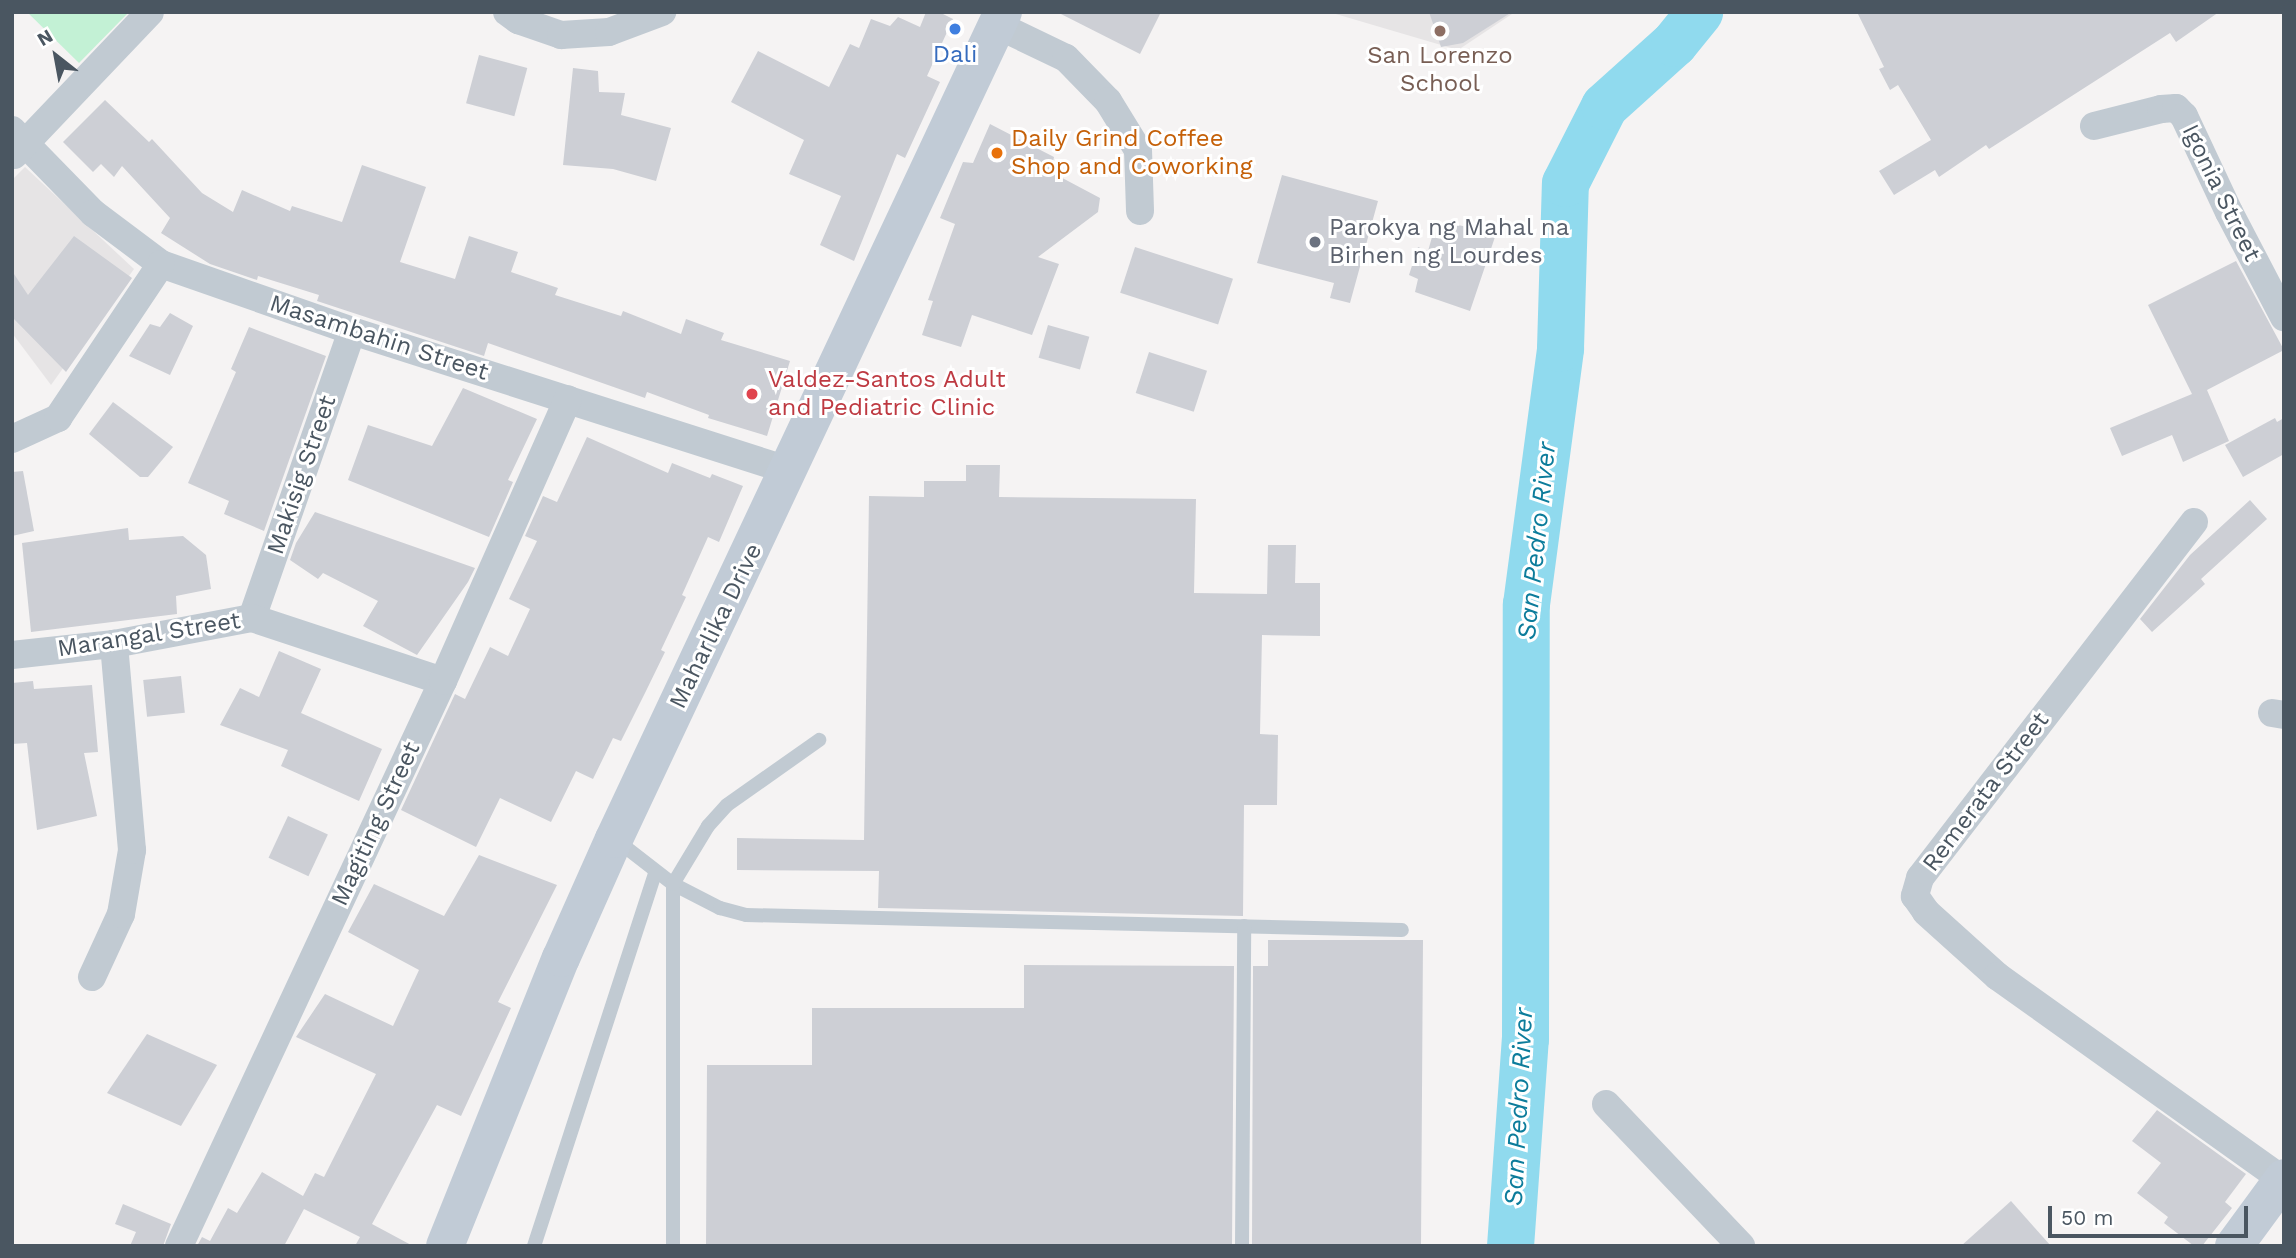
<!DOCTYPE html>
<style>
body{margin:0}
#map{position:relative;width:2296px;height:1258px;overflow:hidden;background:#f5f3f3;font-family:"Work Sans",sans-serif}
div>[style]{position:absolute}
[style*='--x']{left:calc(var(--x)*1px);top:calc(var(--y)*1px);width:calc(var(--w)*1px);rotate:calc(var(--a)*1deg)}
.education>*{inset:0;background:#e6e4e5}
.green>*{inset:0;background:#c3f1d5}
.river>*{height:47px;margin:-23.5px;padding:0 23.5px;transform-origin:23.5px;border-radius:23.5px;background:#90daee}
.building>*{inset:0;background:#cdcfd5;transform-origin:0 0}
.lane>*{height:14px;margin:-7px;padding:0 7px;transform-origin:7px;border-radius:7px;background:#c1cad2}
.street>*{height:28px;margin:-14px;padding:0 14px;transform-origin:14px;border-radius:14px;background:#c1cad2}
.secondary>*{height:38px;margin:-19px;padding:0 19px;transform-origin:19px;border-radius:19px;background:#c1cbd6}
.dots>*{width:19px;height:19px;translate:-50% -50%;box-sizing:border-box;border:4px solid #fff;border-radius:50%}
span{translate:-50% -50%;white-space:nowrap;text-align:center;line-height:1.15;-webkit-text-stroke:6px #fff;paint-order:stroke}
.shop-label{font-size:24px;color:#366cbe}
.education-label{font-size:24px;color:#785e54}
.food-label{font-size:24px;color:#c56008}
.left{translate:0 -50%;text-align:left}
.street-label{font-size:24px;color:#4a5661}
.worship-label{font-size:24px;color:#5b616d}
.health-label{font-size:24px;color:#be3a42}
.water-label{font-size:26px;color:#0c7c9b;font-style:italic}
.frame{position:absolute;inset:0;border:14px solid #4a5661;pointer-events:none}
.north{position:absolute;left:21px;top:21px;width:70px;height:70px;-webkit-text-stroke:5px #fff;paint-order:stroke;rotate:329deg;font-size:19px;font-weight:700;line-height:28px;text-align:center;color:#4a5661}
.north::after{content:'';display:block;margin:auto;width:24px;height:32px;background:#4a5661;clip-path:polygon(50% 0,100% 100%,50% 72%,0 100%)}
.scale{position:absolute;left:2048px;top:1206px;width:200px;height:32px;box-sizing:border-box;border:4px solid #4a5661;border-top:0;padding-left:9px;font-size:21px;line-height:24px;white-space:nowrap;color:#4a5661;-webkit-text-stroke:5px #fff;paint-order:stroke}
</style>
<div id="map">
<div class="education">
<i style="clip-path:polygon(1329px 12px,1515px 12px,1458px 50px)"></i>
<i style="clip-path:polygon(25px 167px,134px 269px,51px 385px,12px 333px,12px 180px)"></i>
</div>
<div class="green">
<i style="clip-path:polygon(27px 12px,129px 12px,79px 63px)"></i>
</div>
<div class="river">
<i style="--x:1510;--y:1246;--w:208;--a:-85.9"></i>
<i style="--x:1525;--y:1039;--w:435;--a:-89.9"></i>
<i style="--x:1526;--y:604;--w:258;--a:-82.4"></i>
<i style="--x:1560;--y:348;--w:165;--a:-88.3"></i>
<i style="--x:1565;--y:183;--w:86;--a:-63.1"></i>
<i style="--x:1604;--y:106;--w:94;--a:-42"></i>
<i style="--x:1674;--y:43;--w:40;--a:-51"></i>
</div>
<div class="building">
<i style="clip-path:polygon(926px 12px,939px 12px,953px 19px,927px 76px,940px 82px,905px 158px,897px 154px,854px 261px,820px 245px,841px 196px,789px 174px,804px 140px,731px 102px,758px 51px,829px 87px,850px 44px,859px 48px,871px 19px,890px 26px,898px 17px,920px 27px)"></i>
<i style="clip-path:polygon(1057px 12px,1161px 12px,1140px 54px)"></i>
<i style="clip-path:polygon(1429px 12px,1512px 12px,1463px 43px,1441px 47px)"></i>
<i style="clip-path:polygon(1857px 12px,2219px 12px,2176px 42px,2170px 33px,1989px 149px,1986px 145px,1939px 177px,1935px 170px,1894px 195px,1879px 171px,1931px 140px,1898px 85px,1890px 90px,1879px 69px,1884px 67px)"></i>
<i style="left:479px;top:55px;width:50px;height:50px;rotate:15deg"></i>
<i style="clip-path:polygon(573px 68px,598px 71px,599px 92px,625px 93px,621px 115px,671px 128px,656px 181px,613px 169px,563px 165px)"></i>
<i style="clip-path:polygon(105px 100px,149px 142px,152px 139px,202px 193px,233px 212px,242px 190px,290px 211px,292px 206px,342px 222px,362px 165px,426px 187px,400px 262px,455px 279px,469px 236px,518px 252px,511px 272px,558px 288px,555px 295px,621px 316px,623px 311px,681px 334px,686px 319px,724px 333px,721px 340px,790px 361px,767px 436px,708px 418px,709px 415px,647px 392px,645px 398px,488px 343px,484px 356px,317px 301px,319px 295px,258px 276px,257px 280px,210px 264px,161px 233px,170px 218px,122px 166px,114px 177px,101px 164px,93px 172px,63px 142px)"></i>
<i style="clip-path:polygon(990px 124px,1054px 157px,1051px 172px,1100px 198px,1098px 212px,1038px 257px,1059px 264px,1032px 335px,972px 315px,961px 347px,922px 335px,933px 301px,928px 300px,955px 224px,940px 218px,963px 162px,973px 163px)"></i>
<i style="clip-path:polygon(1282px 175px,1378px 201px,1350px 303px,1330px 298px,1334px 283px,1257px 263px)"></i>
<i style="clip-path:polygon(1450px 223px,1496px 234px,1470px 311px,1415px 292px,1418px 279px,1409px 275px,1418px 247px,1428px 251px,1432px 237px,1446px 240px)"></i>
<i style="clip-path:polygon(74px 236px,132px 278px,66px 372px,12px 317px,12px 271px,28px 295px)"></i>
<i style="left:1135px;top:247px;width:103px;height:48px;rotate:18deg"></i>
<i style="clip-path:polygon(2236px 261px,2284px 350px,2207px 390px,2229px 441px,2183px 462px,2172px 435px,2122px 456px,2110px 428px,2192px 394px,2148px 305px)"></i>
<i style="clip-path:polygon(170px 313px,193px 326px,170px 375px,129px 356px,150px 324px,160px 327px)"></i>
<i style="left:1048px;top:325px;width:43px;height:34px;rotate:16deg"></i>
<i style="clip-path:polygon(249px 327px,326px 356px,264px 531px,224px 514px,229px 501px,188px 483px,236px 372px,231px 369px)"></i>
<i style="left:1149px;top:352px;width:61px;height:43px;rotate:18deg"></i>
<i style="clip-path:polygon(463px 388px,537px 419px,508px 480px,513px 482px,489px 537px,348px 480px,368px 425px,432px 446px)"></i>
<i style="clip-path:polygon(113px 402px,173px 447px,148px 477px,140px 477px,89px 434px)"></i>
<i style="clip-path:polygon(2275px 418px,2277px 422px,2284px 418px,2284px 454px,2243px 477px,2225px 445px)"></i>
<i style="clip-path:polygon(587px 437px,668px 473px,672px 463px,710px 478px,712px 474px,743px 486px,719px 542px,708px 537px,682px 595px,686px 597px,661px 650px,665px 652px,646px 691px,621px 741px,613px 738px,593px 779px,576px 771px,551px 822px,500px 798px,476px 847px,401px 810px,455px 694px,465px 699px,490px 647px,508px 656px,530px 609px,509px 599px,537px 541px,525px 536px,543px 496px,557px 502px)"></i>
<i style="clip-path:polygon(966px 465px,1000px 465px,999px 497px,1196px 499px,1194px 593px,1267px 594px,1268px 545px,1296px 545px,1295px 583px,1320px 583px,1320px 636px,1262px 635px,1260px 734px,1278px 735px,1277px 805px,1244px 805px,1243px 916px,878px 908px,879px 871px,737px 870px,737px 838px,864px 840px,869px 496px,924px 497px,924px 481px,966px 481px)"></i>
<i style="clip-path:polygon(23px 471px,34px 531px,12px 536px,12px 472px)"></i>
<i style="clip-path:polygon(2250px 500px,2267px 519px,2201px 579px,2205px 584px,2152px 632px,2140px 619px,2190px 555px)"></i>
<i style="clip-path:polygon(315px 512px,475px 568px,468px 582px,417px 655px,363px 626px,378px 601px,323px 573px,318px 579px,290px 560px,296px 543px)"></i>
<i style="clip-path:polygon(128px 528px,129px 540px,183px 536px,206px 555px,211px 589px,176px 596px,177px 614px,31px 632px,22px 543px)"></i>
<i style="clip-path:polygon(279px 651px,321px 669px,301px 713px,382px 749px,359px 801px,281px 766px,288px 750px,220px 725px,240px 688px,259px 697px)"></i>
<i style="left:181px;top:676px;width:37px;height:38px;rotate:84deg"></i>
<i style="clip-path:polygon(33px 681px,34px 689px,92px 685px,98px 752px,84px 753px,97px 816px,37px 830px,27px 743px,12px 744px,12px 683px)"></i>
<i style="left:288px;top:816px;width:44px;height:46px;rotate:25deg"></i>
<i style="clip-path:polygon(479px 855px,557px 885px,498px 1002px,511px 1008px,461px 1116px,437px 1105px,372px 1224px,413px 1246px,355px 1246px,360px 1237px,304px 1209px,284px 1246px,197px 1246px,202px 1237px,210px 1241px,228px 1208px,237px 1213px,262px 1172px,303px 1196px,315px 1173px,324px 1177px,376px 1074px,296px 1037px,325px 994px,393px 1026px,419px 970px,348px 932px,374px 884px,444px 916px)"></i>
<i style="clip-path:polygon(1268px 940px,1423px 940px,1421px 1246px,1252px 1246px,1253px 966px,1268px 966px)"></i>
<i style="clip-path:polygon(1024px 965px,1234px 966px,1232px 1246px,706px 1246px,707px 1065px,812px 1065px,812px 1008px,1024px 1008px)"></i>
<i style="clip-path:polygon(147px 1034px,217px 1065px,181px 1126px,107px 1093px)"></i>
<i style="clip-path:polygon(2157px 1110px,2246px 1174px,2225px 1202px,2232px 1208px,2202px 1246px,2194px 1246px,2164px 1223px,2168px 1217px,2137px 1193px,2161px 1163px,2132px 1141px)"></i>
<i style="clip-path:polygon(2011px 1201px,2051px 1246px,1961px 1246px)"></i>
<i style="clip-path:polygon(123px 1204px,171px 1224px,163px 1246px,130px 1246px,136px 1232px,115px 1224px)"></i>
</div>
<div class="lane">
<i style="--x:615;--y:839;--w:73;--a:37.8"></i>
<i style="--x:673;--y:884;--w:53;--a:27.1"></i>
<i style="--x:720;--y:908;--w:27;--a:15"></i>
<i style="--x:746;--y:915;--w:656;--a:1.31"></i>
<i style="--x:534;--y:1246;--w:392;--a:-72"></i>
<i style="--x:673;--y:1246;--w:362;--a:-90"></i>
<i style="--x:673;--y:884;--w:68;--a:-58.9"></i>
<i style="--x:708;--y:826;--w:28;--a:-48"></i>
<i style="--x:727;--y:805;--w:113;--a:-35.2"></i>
<i style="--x:1242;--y:1246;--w:320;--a:-89.6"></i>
</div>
<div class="street">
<i style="--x:507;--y:12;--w:14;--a:36"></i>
<i style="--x:518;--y:20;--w:46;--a:19.2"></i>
<i style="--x:561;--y:35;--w:48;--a:-3.6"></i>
<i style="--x:609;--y:32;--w:57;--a:-20.7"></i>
<i style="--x:997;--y:25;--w:76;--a:25.6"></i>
<i style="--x:1066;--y:58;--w:60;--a:45.7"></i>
<i style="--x:1108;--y:101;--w:57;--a:58.5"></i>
<i style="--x:1138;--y:150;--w:61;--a:88.1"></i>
<i style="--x:2094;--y:126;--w:69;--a:-14.2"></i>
<i style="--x:2161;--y:109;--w:15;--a:-4"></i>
<i style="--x:2176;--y:108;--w:11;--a:45"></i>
<i style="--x:2184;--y:116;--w:106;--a:64.9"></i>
<i style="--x:2229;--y:212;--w:119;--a:62.4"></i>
<i style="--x:12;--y:130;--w:116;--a:45.7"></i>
<i style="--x:93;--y:213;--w:85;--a:36.9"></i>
<i style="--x:161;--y:264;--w:202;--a:19.3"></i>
<i style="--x:352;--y:331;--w:460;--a:17.7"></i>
<i style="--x:14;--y:155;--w:197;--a:-46.4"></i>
<i style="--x:12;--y:439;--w:51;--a:-24.5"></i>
<i style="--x:58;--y:418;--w:185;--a:-56.2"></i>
<i style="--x:2194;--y:522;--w:449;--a:127.6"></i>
<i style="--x:1920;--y:878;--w:19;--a:106"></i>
<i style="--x:1915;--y:896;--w:19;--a:55"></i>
<i style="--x:1926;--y:912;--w:96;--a:42"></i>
<i style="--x:1997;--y:976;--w:351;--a:35.5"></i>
<i style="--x:252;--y:618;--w:304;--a:-70.8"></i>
<i style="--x:12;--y:655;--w:103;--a:-6.2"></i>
<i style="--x:114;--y:644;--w:140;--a:-10.7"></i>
<i style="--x:252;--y:618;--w:201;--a:18.3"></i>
<i style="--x:2272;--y:713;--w:12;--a:9"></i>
<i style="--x:92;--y:977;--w:69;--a:-65.3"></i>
<i style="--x:121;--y:914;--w:65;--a:-80.2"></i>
<i style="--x:132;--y:850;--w:207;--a:-95"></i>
<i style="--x:1606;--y:1104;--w:196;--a:46.4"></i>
<i style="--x:179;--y:1246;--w:624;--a:-64.96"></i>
<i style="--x:443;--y:681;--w:308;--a:-66.1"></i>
</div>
<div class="secondary">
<i style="--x:445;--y:1246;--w:310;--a:-68.1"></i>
<i style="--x:561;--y:958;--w:130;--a:-66"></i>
<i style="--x:614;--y:839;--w:914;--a:-64.81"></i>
<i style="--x:2234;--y:1246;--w:84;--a:-53.7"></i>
</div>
<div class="dots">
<i style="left:955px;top:29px;background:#3f7fe0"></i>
<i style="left:1440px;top:31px;background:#8d6e63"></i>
<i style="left:997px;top:153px;background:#e8710a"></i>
<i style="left:1315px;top:242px;background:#6b7280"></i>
<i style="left:752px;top:394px;background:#e0444e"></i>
</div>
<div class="shop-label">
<span style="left:955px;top:55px">Dali</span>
</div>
<div class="education-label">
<span style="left:1440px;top:70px">San Lorenzo<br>School</span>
</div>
<div class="food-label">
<span class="left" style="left:1011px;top:153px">Daily Grind Coffee<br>Shop and Coworking</span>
</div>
<div class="street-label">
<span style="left:2221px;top:193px;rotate:64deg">Igonia Street</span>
<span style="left:379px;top:338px;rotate:18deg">Masambahin Street</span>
<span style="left:302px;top:475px;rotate:-71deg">Makisig Street</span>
<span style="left:716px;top:626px;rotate:-64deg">Maharlika Drive</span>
<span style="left:149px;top:635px;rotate:-9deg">Marangal Street</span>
<span style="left:1986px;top:792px;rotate:-53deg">Remerata Street</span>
<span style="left:376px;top:824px;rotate:-65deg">Magiting Street</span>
</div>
<div class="worship-label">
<span class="left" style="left:1329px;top:242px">Parokya ng Mahal na<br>Birhen ng Lourdes</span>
</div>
<div class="health-label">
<span class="left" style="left:768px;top:394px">Valdez-Santos Adult<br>and Pediatric Clinic</span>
</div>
<div class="water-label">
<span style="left:1537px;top:541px;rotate:-84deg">San Pedro River</span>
<span style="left:1519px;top:1107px;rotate:-87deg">San Pedro River</span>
</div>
<div class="frame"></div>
<div class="north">N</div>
<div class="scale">50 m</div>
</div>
